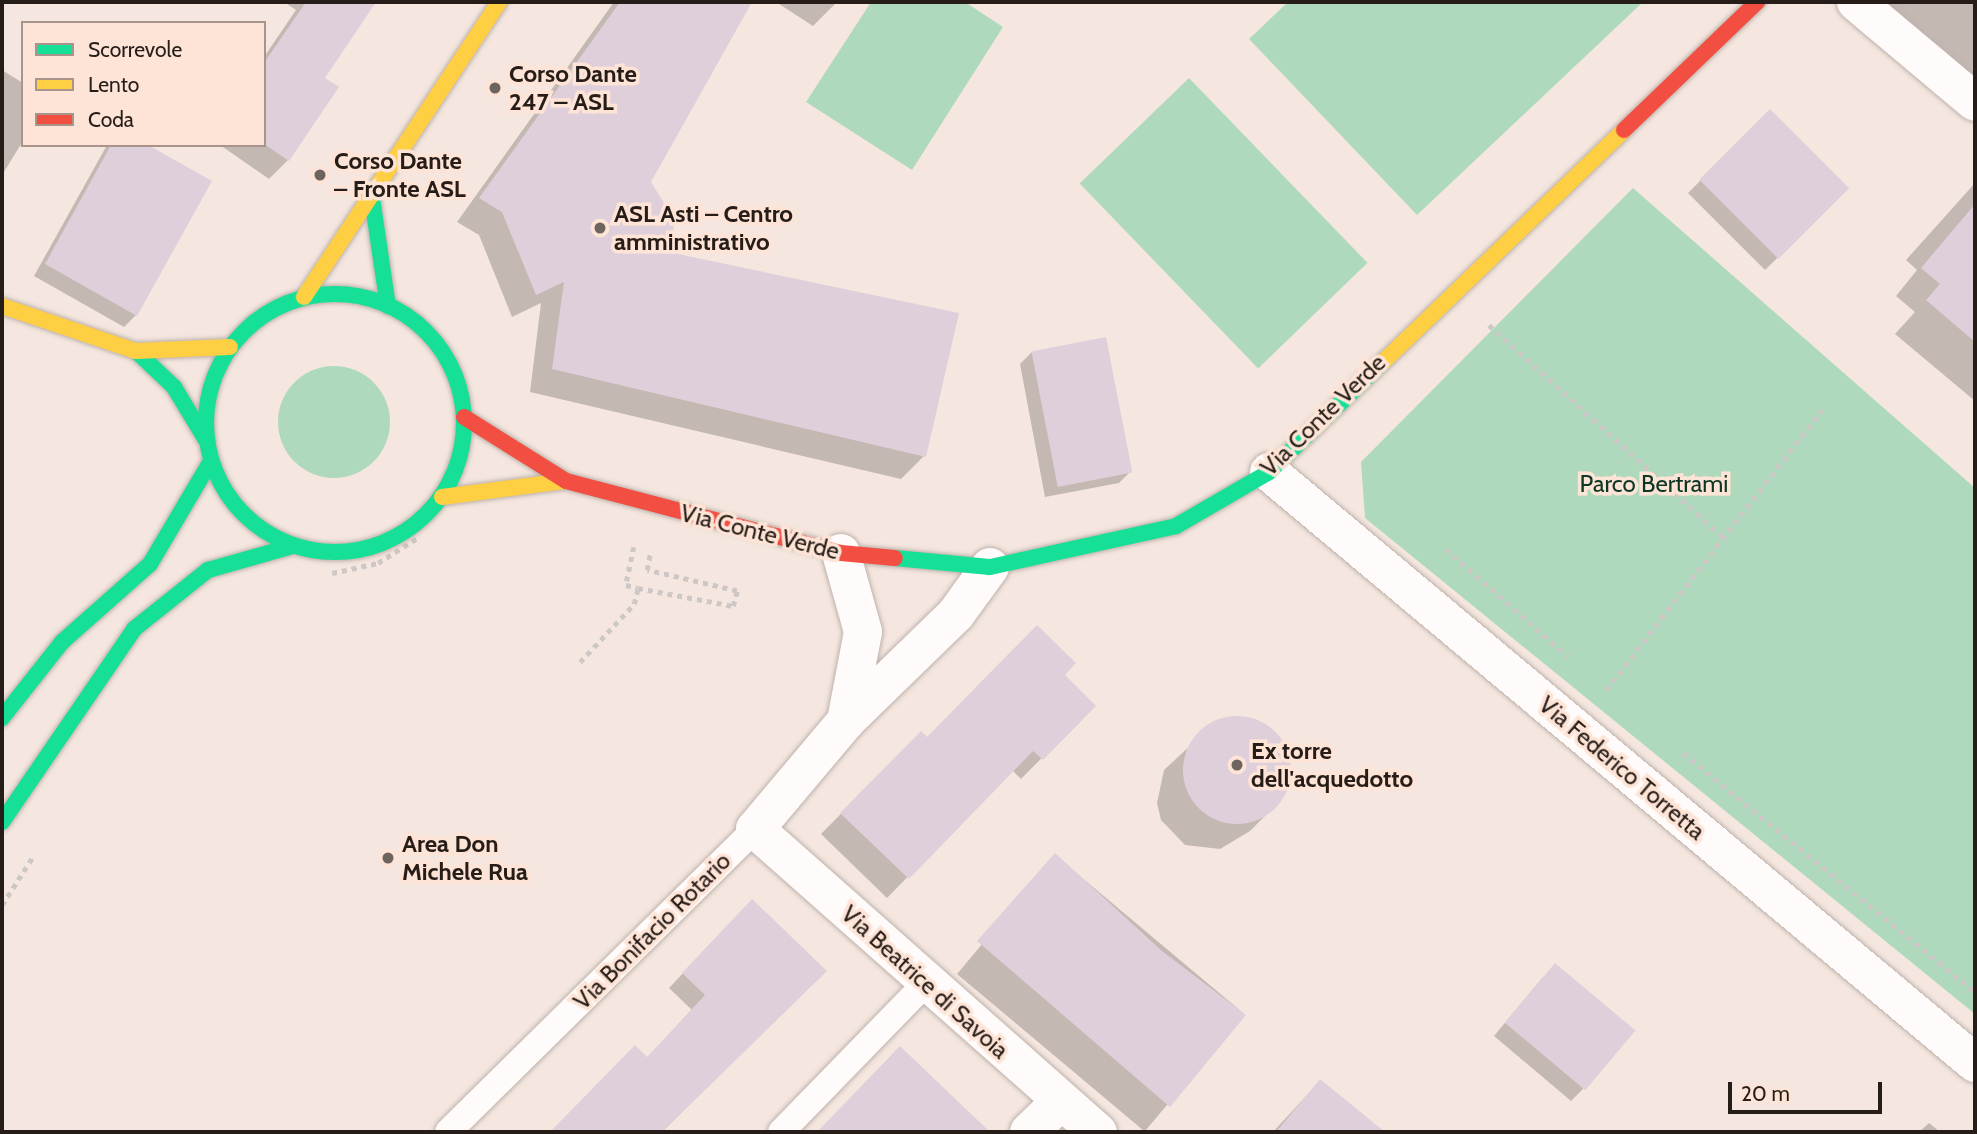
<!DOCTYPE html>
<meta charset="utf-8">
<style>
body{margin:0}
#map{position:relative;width:1977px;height:1134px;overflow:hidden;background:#f5e7df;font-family:Cabin,sans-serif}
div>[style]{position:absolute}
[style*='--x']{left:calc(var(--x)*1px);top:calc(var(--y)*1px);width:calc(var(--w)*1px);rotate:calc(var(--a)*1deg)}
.green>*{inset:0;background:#afd9bd;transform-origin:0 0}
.round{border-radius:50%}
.shadow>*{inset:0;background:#0003;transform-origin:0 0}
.building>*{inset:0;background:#decfda;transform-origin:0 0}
.path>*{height:4.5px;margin-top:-2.25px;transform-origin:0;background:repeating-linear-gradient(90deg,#cdc8c5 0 5px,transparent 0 10px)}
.roads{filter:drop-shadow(0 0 2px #bdb2ac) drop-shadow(0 0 2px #bdb2ac)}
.lane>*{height:26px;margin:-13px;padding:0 13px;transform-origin:13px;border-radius:13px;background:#fefbfa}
.street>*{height:38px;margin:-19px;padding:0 19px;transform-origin:19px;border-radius:19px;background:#fefbfa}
.fast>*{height:16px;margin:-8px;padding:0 8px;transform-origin:8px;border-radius:8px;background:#16e098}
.fast>.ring{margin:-8px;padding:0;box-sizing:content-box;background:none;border:16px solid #16e098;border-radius:50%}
.slow>*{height:16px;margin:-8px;padding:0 8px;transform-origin:8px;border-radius:8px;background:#ffcf43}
.jam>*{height:16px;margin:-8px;padding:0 8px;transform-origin:8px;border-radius:8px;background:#f24e42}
.dots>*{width:19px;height:19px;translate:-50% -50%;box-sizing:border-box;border:4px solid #fee4d6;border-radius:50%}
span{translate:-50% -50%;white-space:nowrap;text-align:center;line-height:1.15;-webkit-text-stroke:7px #fee4d6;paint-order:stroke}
.poi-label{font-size:24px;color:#261d18;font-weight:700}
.left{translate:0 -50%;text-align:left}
.street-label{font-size:24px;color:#261d18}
.park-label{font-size:24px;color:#0c3724}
.frame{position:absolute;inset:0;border:4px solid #261d18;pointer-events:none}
.legend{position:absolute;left:21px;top:21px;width:245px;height:126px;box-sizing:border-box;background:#fee4d6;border:2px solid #a8948a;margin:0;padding:9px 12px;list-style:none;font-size:21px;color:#261d18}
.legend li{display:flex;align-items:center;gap:14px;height:35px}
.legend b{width:35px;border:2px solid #a8948a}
.scale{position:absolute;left:1728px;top:1082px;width:154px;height:32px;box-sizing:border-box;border:4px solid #261d18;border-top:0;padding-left:9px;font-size:21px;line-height:24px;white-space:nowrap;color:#261d18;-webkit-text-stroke:5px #fee4d6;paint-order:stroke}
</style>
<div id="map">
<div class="green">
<i style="clip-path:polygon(871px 2px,965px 2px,1003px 27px,912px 170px,806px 102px)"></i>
<i style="clip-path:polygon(1288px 2px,1643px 2px,1417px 215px,1249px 39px)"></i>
<i style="left:1189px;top:78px;width:257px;height:152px;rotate:46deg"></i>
<i style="clip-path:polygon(1633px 188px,1975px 488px,1975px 1014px,1365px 518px,1361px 462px)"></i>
<i class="round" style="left:278px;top:366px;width:112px;height:112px"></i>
</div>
<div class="shadow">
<i style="clip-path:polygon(284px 2px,374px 2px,323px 78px,288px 160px,269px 179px,220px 145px,264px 145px,264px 57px,296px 10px)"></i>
<i style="clip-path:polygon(614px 2px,751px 2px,649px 182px,676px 255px,924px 456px,901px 479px,530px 392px,541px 303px,512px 317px,479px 235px,457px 222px)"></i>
<i style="clip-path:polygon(776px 2px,837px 2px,813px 26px)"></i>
<i style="clip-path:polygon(1875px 2px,1975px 2px,1975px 101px)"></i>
<i style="clip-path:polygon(2px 70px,23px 83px,23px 141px,2px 175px)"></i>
<i style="left:1770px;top:111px;width:109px;height:116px;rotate:45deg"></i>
<i style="clip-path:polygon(107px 145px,145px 145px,136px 315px,124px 327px,34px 276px)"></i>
<i style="clip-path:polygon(1975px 183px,1975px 401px,1895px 334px,1915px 312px,1896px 296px,1917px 270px,1906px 260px)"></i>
<i style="clip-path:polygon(1032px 352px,1131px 471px,1119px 483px,1045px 497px,1020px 364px)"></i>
<i style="clip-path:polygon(1062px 675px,1093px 706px,1021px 779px,1012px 770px,887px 898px,821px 834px,921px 733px,927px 739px)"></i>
<i style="clip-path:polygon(1235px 716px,1268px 727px,1287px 755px,1290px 772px,1277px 804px,1250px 831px,1220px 849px,1185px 845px,1161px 820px,1157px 803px,1164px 770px,1218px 720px)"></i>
<i style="left:1056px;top:856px;width:245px;height:154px;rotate:40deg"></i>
<i style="clip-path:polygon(738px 915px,825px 971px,662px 1132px,552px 1132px,635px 1048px,646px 1059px,692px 1010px,669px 988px)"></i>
<i style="clip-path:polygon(1543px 977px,1583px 1089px,1571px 1101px,1494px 1036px)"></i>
<i style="clip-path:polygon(874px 1075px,974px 1119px,961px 1132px,819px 1132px)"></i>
<i style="clip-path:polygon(1320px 1081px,1382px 1132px,1273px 1132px)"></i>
<i style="clip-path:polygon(1929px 1123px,1940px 1132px,1919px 1132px)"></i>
</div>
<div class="building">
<i style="clip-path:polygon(306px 2px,376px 2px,325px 78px,339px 87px,289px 161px,264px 144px,264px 63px)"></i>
<i style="clip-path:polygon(620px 2px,752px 2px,651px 182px,671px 214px,678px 254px,959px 313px,926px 457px,552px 369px,564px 282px,536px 295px,502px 212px,479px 198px)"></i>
<i style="left:1770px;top:109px;width:112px;height:100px;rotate:45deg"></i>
<i style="clip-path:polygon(111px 145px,148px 145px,212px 181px,137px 316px,45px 264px)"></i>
<i style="clip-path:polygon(1975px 204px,1975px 342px,1926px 300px,1940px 284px,1921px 268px)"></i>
<i style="left:1106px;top:337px;width:138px;height:76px;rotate:79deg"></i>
<i style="clip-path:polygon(1037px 625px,1076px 663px,1065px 675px,1096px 706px,1043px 760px,1033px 751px,909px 879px,840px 813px,921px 731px,927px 737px)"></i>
<i class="round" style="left:1183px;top:716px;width:108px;height:108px"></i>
<i style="clip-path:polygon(1055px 853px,1162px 951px,1246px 1015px,1170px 1107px,977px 941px)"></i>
<i style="clip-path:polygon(752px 899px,827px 971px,662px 1132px,550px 1132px,635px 1045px,647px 1057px,705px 995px,682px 973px)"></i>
<i style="left:1555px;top:963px;width:105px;height:78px;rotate:40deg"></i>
<i style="clip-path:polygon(900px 1046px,990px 1132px,817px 1132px)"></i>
<i style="clip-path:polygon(1320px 1079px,1385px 1132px,1276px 1132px)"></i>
</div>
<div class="path">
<i style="--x:1489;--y:325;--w:314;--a:42.2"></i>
<i style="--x:634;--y:547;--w:39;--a:102"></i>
<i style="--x:626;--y:585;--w:12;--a:14"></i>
<i style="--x:1446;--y:549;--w:163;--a:41.5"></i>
<i style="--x:332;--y:573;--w:47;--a:-12.3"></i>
<i style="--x:378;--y:563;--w:49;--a:-32.4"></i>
<i style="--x:580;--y:662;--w:79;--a:-47"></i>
<i style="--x:634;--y:604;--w:16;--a:-76"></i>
<i style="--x:638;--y:588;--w:97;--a:10.7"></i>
<i style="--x:733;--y:606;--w:16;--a:-75"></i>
<i style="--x:737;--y:591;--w:92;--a:-166.9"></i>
<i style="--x:647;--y:570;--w:20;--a:-79"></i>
<i style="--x:1606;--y:690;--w:354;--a:-52.4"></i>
<i style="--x:1683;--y:753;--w:377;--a:39.3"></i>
<i style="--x:2;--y:905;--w:56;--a:-57.4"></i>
</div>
<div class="roads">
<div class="lane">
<i style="--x:448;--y:1132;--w:431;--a:-44.6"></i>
<i style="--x:781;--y:1132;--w:206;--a:-45.8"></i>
</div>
<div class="street">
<i style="--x:1856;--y:2;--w:155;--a:40"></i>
<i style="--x:1269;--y:472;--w:921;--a:39.93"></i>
<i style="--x:841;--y:553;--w:82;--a:74.4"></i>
<i style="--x:863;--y:632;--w:91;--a:100.8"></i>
<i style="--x:990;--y:567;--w:58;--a:125.9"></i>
<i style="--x:956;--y:614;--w:153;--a:135.8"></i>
<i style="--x:846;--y:721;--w:141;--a:130.1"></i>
<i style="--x:755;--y:829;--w:458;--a:41.5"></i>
<i style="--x:1029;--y:1132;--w:43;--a:-44.1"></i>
</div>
<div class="fast">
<i style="--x:372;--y:198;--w:109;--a:81.6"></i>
<i class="ring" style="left:206px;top:294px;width:242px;height:242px"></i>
<i style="--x:136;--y:351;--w:52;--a:43.5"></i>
<i style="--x:174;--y:387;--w:62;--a:58.9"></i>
<i style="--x:895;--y:558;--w:95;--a:5.4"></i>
<i style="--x:990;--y:567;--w:190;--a:-12.4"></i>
<i style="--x:1176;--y:526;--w:108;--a:-30.1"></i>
<i style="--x:1269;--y:472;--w:158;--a:-44"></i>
<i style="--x:2;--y:718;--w:97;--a:-51.7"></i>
<i style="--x:62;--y:642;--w:118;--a:-41.6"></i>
<i style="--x:150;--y:564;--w:120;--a:-59.4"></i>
<i style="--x:2;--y:822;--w:234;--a:-55.6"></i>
<i style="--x:134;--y:629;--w:95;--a:-38.6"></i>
<i style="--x:208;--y:570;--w:88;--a:-15.8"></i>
</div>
<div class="slow">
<i style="--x:304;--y:297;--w:354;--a:-56.5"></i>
<i style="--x:2;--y:306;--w:141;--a:18.6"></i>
<i style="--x:136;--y:351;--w:94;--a:-2.4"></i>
<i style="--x:1383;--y:362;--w:335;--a:-43.9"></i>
<i style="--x:442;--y:497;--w:125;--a:-7.4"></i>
</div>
<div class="jam">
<i style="--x:1624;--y:130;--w:185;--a:-43.9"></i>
<i style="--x:464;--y:417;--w:120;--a:32.1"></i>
<i style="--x:566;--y:481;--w:284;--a:14.7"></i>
<i style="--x:841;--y:553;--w:54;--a:5.3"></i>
</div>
</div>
<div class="dots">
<i style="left:495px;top:88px;background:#6e645e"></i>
<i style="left:320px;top:175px;background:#6e645e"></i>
<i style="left:600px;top:228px;background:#6e645e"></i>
<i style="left:1237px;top:765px;background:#6e645e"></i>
<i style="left:388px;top:858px;background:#6e645e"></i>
</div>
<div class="poi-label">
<span class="left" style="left:509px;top:88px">Corso Dante<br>247 – ASL</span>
<span class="left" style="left:334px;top:175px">Corso Dante<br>– Fronte ASL</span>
<span class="left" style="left:614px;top:228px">ASL Asti – Centro<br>amministrativo</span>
<span class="left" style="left:1251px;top:765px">Ex torre<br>dell'acquedotto</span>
<span class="left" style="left:402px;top:858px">Area Don<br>Michele Rua</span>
</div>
<div class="street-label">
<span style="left:1323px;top:415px;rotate:-44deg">Via Conte Verde</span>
<span style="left:760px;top:532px;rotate:14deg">Via Conte Verde</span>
<span style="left:1622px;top:768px;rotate:40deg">Via Federico Torretta</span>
<span style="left:652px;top:931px;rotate:-45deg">Via Bonifacio Rotario</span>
<span style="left:925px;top:982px;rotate:42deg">Via Beatrice di Savoia</span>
</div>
<div class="park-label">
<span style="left:1654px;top:484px">Parco Bertrami</span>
</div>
<div class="frame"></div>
<ul class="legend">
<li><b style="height:9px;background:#16e098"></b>Scorrevole</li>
<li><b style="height:9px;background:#ffcf43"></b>Lento</li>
<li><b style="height:9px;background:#f24e42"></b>Coda</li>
</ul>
<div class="scale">20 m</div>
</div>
